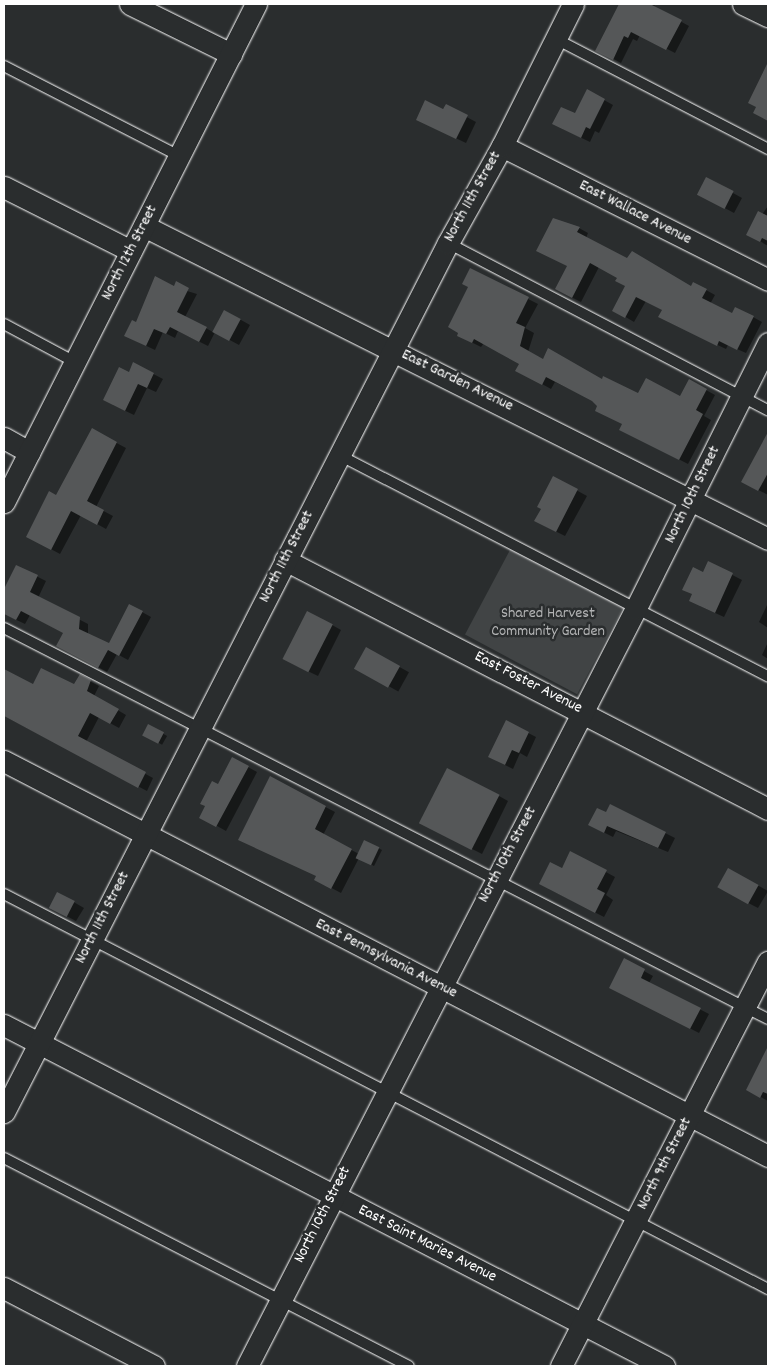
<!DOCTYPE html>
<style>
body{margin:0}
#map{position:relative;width:772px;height:1370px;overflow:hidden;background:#2a2d2e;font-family:Dekko,sans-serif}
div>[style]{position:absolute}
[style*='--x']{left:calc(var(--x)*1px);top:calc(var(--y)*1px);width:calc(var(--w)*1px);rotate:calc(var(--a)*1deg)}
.green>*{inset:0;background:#414445;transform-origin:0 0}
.shadow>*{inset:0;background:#0007;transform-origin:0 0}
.building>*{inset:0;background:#555758;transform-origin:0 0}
.roads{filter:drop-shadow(0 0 1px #fff) drop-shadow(0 0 1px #fff)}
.service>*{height:10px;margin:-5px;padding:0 5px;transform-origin:5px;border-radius:5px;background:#2a2d2e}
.minor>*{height:21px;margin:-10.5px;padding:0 10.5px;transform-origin:10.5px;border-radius:10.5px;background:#2a2d2e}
span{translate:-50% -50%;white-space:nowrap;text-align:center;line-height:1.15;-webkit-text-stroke:5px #2a2d2e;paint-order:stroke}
.street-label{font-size:16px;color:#fff}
.park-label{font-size:16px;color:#b3b4b5}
.frame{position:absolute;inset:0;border:5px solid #fff;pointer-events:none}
</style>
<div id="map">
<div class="green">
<i style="left:511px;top:548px;width:127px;height:98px;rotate:28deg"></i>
</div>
<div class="shadow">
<i style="clip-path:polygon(620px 4px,655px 4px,654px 7px,689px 26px,675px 53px,640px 35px,637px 41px,633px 39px,621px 63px,597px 50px)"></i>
<i style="clip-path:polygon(604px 100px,613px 105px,599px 133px,595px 131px,590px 142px,563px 129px,575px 115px)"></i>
<i style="clip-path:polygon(446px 106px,476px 122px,466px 143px,426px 124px)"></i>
<i style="clip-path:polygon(733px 193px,742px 198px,734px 213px,708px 199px)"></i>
<i style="clip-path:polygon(768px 206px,768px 246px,748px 234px)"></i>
<i style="clip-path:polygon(553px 220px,579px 228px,588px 233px,586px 238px,628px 260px,692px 287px,706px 290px,715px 295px,710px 304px,733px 315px,753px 317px,762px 322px,746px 353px,728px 345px,726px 349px,669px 322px,663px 310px,646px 301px,634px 322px,614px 310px,627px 286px,619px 278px,599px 267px,581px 302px,565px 294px,568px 266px)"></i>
<i style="clip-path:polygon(471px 270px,538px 304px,525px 328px,534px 333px,528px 352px,543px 360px,639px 395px,680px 398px,706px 390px,715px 395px,704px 416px,711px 420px,688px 464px,630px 434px,623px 424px,594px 401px,555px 382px,551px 389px,517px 370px,521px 364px,484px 343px,481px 347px,467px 340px)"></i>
<i style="clip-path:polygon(174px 287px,197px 294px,185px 317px,213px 332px,225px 311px,250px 325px,239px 345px,215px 332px,208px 346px,178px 331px,175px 338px,163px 332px,155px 350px,134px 340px,137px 324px)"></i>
<i style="clip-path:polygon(134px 364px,163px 379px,156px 392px,147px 388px,134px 415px,113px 405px)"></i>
<i style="clip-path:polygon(92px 430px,126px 448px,96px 507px,113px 516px,106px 529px,81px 515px,60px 554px,36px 541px)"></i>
<i style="clip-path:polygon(760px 450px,768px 454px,768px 495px,751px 486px)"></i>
<i style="clip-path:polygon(554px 478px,587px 496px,565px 536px,545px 526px,542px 509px)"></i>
<i style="clip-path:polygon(709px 563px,742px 580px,724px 617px,700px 606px,703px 574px)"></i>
<i style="clip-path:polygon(16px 566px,46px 581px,38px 598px,88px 624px,88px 635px,109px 645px,142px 612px,151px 617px,128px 660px,117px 654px,107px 672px,67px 651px,64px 633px,30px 615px,25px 624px,4px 614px,4px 592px)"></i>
<i style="clip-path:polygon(768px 603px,768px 628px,759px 622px)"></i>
<i style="clip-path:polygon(332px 625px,341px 630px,318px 676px,293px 664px)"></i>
<i style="clip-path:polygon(768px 642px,768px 659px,762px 655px)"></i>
<i style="left:367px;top:649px;width:48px;height:22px;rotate:29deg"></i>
<i style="clip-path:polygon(4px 671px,34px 686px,75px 686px,80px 676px,99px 686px,94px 696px,126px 715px,119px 728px,99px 717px,86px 742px,153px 778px,147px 791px,4px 716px)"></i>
<i style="clip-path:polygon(507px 722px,536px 737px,527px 757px,520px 753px,513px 769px,497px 761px)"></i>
<i style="left:148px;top:725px;width:22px;height:10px;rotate:30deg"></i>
<i style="clip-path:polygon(248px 767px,257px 772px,226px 831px,201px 817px,219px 786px)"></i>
<i style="clip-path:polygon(270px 778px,335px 812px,323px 835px,359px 854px,378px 848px,382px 850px,374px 866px,359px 858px,341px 893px,324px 884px,317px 876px)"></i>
<i style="clip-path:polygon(499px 796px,508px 801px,482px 854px,429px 827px)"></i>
<i style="clip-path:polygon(611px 806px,675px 838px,668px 852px,616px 831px,613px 837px,599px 830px)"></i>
<i style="clip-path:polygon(571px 853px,615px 877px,606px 895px,613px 900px,604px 917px,549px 889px)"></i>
<i style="clip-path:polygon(729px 870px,768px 891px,758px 908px,729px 893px)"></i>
<i style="clip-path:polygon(58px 893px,84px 908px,76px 921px,59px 912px)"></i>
<i style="clip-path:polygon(624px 960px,653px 976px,649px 983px,709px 1014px,699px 1033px,619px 992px)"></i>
<i style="clip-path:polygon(762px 1060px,768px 1063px,768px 1101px,757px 1095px)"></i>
</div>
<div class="building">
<i style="clip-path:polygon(619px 4px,650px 4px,682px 20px,666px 50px,631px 32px,628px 38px,624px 36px,613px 60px,595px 51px)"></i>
<i style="clip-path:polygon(768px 62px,768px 121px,753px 113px,756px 107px,748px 103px)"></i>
<i style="clip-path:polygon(587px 89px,605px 99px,590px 129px,586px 127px,581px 138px,552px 124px,561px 107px,575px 113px)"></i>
<i style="clip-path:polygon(425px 100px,443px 109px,446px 104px,468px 115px,456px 139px,416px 120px)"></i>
<i style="left:706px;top:177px;width:31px;height:20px;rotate:27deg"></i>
<i style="clip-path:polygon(758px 211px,768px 216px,768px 241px,762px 238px,760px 242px,746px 235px)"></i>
<i style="clip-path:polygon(553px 218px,580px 227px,577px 232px,627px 258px,632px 251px,691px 286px,693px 282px,707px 289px,702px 298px,732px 313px,735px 307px,754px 316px,737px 350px,719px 341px,717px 346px,658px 317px,662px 310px,636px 297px,625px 318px,612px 311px,625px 286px,615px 281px,617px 278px,590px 263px,572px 298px,555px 289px,567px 266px,536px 251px)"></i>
<i style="clip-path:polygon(470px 268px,529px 297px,516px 323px,525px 327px,520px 346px,543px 359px,548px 348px,602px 379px,603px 376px,638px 393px,646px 378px,680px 396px,689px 379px,707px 389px,696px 410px,703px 414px,679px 460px,619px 430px,622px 424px,595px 411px,597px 406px,592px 401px,546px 377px,542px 385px,515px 371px,519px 364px,499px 353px,474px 339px,472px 343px,457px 336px,458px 333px,448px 327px,468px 287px,462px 284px)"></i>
<i style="clip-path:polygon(155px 276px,174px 286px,176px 281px,189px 288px,177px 312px,207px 327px,199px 342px,170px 327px,166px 334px,154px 329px,146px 346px,124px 336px,132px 320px,136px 322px)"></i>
<i style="left:224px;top:310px;width:19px;height:25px;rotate:28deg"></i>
<i style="clip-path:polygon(133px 362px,154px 373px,147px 388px,138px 384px,125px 411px,103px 400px,119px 367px,129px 372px)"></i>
<i style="clip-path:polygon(92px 428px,117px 442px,87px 501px,104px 510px,97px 525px,71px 511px,51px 550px,26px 537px,49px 491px,56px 495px)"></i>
<i style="clip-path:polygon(768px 432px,768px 473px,758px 491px,741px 482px)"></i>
<i style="clip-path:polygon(553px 476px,578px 489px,556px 532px,534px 521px,541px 509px,537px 507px)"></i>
<i style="clip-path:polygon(708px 561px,733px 573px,715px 613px,689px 601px,692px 594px,682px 590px,693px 567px,703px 572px)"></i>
<i style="clip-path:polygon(16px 565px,38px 575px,30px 592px,80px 617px,79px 629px,109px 643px,129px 604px,143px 611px,119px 656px,108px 650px,98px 668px,56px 646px,63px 633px,21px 611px,16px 620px,4px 614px,4px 589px)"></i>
<i style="left:307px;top:611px;width:29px;height:54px;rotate:27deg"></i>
<i style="left:366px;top:647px;width:39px;height:25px;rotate:29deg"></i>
<i style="clip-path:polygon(41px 668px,74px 684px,80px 674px,91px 680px,87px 691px,119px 709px,110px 724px,90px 713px,78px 736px,146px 772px,138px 788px,4px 716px,4px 669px,33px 684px)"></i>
<i style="clip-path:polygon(506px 720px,529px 732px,519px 753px,512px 750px,505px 765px,488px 757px)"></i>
<i style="left:148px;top:724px;width:18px;height:13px;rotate:27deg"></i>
<i style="clip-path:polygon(232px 757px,249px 766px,216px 827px,199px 818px,205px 806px,200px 804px,212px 781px,218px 784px)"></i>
<i style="left:447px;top:768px;width:59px;height:62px;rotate:27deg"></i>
<i style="clip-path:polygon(270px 776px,326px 806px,315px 829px,352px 849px,331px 889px,314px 880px,316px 876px,238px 840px)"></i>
<i style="clip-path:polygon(610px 804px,666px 832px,658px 848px,607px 826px,604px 833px,588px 825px,597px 808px,606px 812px)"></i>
<i style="left:364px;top:840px;width:17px;height:20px;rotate:25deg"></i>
<i style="clip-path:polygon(570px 851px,607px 870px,597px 889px,605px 893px,595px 913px,539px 884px,550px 862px,562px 868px)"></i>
<i style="left:728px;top:868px;width:35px;height:22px;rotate:29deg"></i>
<i style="left:57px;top:892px;width:20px;height:18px;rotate:27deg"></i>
<i style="clip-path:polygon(624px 958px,645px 969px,641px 978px,701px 1008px,690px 1029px,609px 988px)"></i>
<i style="clip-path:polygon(768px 1046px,768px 1094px,763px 1092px,760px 1098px,746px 1090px)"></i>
</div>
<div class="roads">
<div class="service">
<i style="--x:556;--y:39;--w:239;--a:27.4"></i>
<i style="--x:4;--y:66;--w:197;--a:27.2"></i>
<i style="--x:448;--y:243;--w:361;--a:27.6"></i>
<i style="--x:4;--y:324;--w:81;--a:28.2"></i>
<i style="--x:339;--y:455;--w:483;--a:27.3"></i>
<i style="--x:4;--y:628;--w:858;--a:27.1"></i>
<i style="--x:4;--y:894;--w:860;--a:27.34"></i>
<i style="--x:4;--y:1158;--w:455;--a:27.2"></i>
</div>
<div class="minor">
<i style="--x:130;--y:4;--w:113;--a:26.3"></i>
<i style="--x:743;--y:4;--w:28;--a:26"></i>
<i style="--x:502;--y:146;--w:298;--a:26.7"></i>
<i style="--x:4;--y:187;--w:142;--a:26.7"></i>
<i style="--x:144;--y:226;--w:698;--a:26.64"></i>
<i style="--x:4;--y:438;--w:29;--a:29"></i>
<i style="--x:4;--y:502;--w:558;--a:-63.16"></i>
<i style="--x:285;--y:560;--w:543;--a:27.27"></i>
<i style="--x:4;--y:761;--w:860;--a:27.34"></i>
<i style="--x:4;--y:1025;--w:743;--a:27.32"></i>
<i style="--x:4;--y:1112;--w:976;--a:-62.94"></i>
<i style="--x:448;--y:243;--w:111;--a:-60.9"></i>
<i style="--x:502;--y:146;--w:159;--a:-63.4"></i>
<i style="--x:4;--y:1288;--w:169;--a:27.5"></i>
<i style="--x:247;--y:1366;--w:852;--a:-62.83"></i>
<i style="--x:636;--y:608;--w:296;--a:-63.5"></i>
<i style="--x:561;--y:1366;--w:454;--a:-62.9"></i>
</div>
</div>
<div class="street-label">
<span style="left:473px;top:197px;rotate:-61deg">North 11th Street</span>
<span style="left:635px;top:213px;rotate:27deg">East Wallace Avenue</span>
<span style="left:130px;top:253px;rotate:-63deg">North 12th Street</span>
<span style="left:457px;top:381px;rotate:26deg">East Garden Avenue</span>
<span style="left:693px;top:495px;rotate:-64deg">North 10th Street</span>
<span style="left:287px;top:557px;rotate:-63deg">North 11th Street</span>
<span style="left:528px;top:683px;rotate:27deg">East Foster Avenue</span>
<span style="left:508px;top:855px;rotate:-62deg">North 10th Street</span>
<span style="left:103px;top:918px;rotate:-63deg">North 11th Street</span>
<span style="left:386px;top:959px;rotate:27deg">East Pennsylvania Avenue</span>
<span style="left:665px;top:1164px;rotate:-63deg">North 9th Street</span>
<span style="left:323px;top:1215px;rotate:-63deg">North 10th Street</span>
<span style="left:427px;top:1244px;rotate:27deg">East Saint Maries Avenue</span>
</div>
<div class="park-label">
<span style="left:548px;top:623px">Shared Harvest<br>Community Garden</span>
</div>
<div class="frame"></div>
</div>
